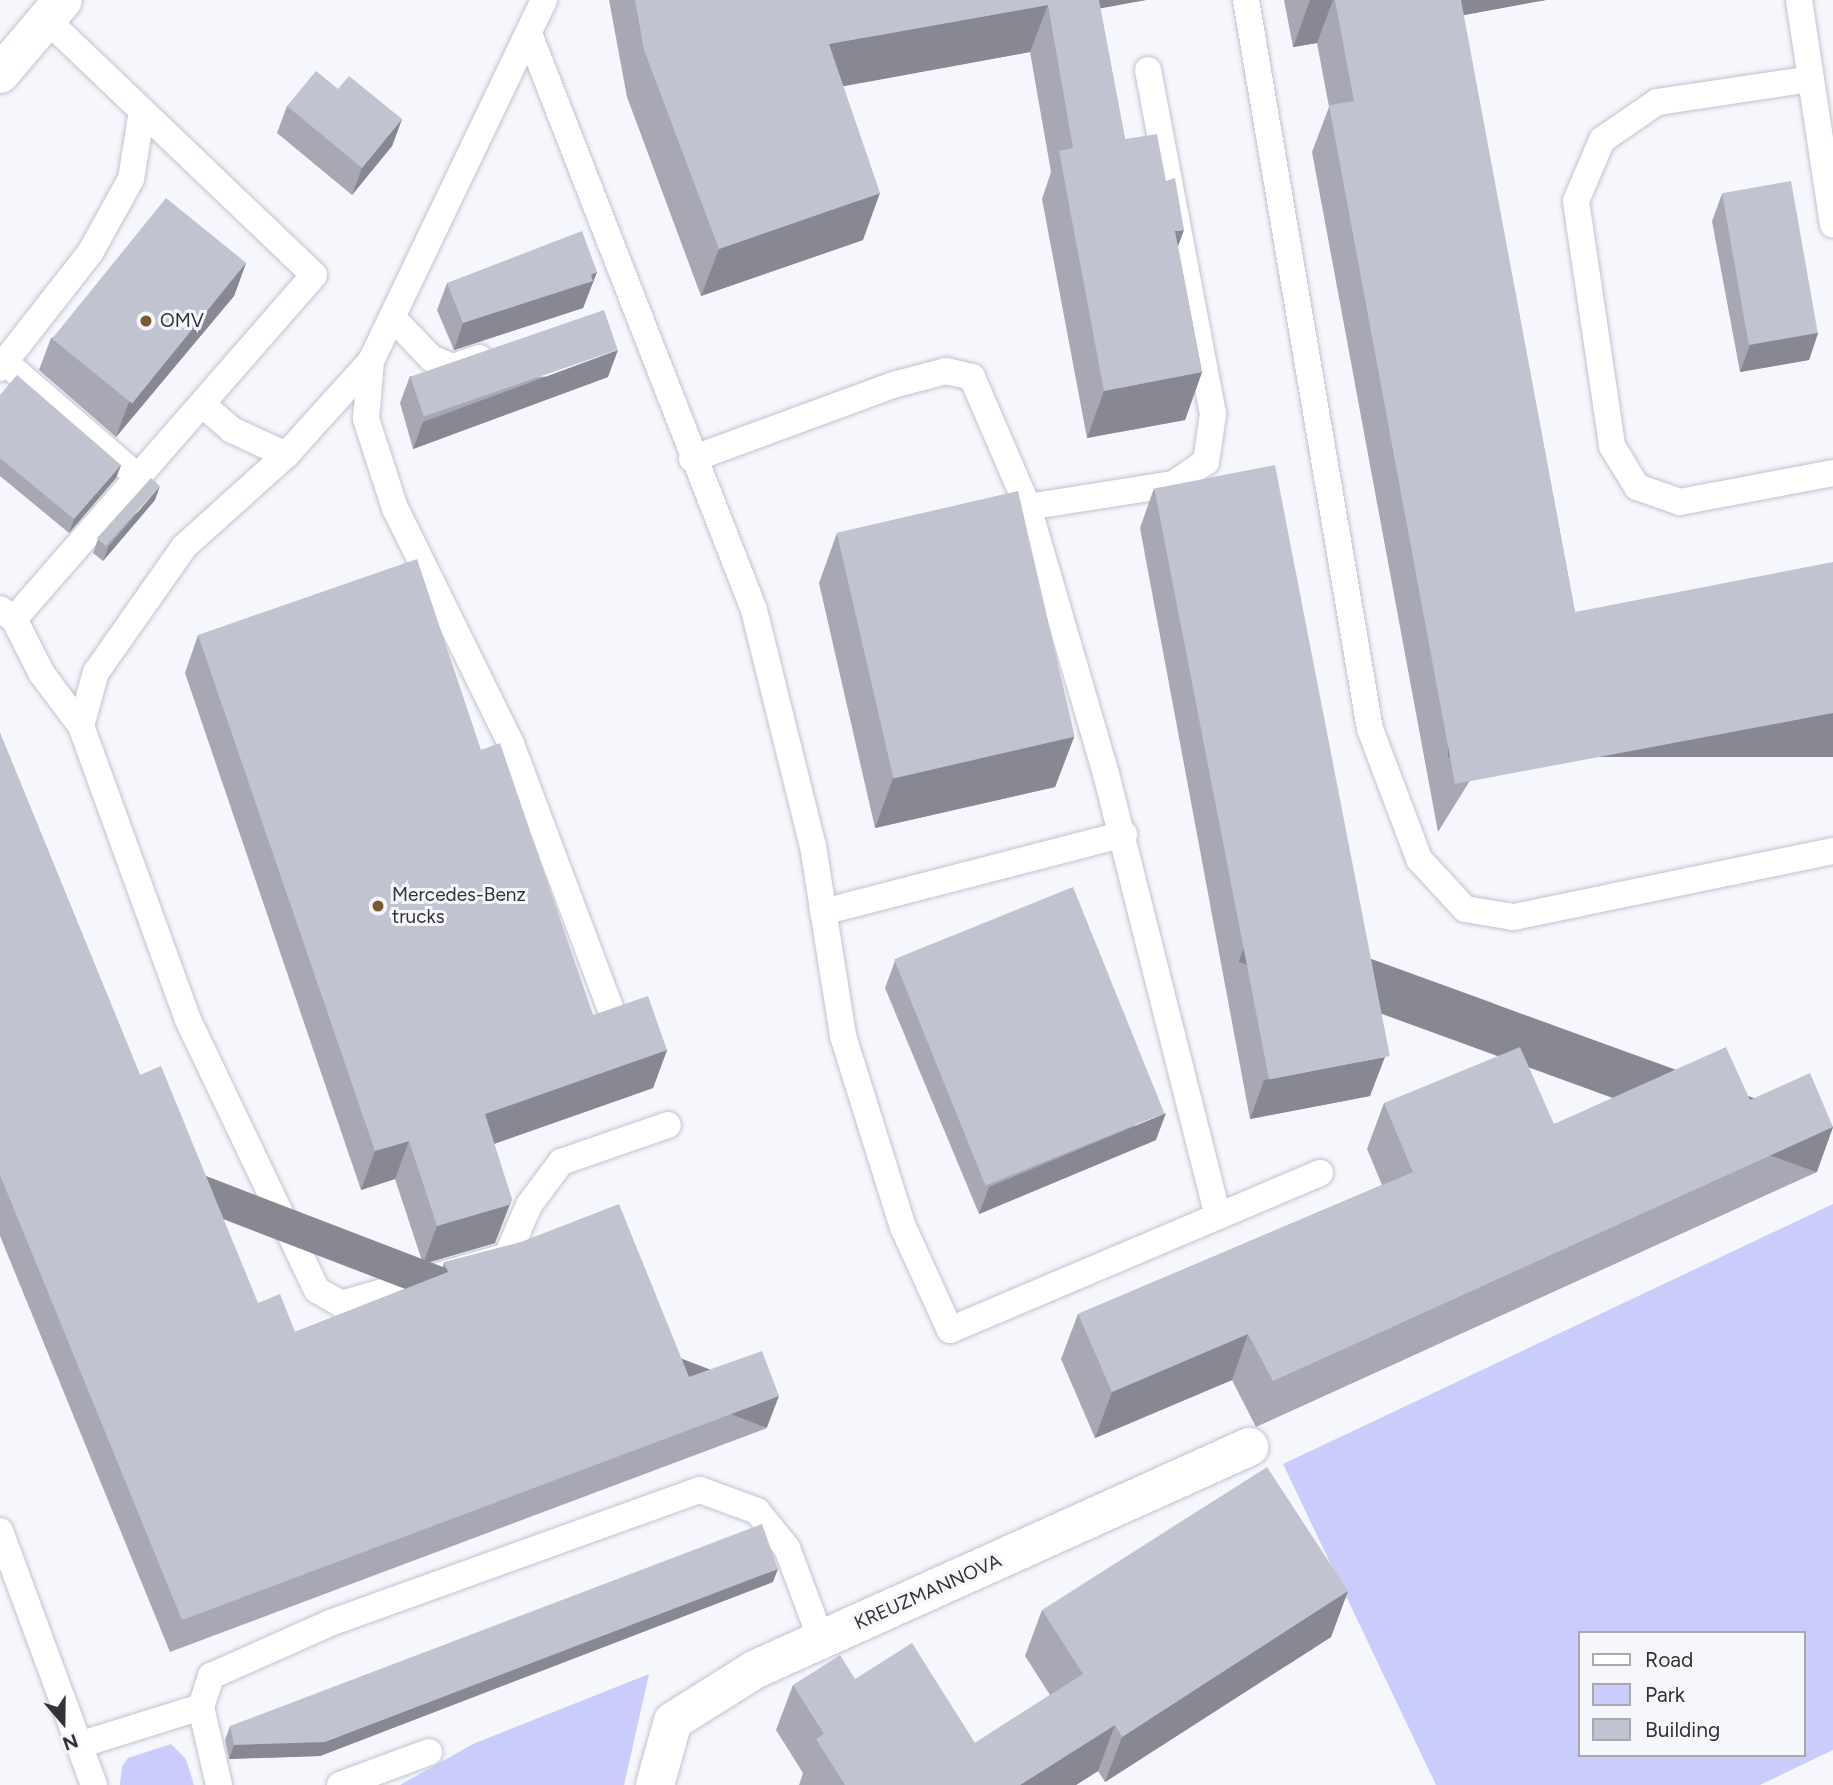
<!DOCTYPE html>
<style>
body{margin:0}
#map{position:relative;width:1833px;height:1785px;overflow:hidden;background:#f6f7fd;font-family:Figtree,sans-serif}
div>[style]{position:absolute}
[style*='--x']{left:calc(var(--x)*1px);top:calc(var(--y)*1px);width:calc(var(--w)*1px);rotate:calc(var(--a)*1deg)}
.green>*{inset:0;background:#cacdfc}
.roads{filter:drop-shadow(0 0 2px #c0c2d0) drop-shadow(0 0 2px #c0c2d0)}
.lane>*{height:26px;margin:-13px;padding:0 13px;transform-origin:13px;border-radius:13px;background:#fff}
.street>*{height:38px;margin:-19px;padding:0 19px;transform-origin:19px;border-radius:19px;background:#fff}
.primary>*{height:38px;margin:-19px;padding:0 19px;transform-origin:19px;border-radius:19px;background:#fff}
.wall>*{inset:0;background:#a7a8b4}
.shaded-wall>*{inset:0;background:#888892;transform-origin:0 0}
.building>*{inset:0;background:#c2c3d1;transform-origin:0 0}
.dots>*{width:19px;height:19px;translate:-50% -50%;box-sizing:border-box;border:4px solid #f6f7fd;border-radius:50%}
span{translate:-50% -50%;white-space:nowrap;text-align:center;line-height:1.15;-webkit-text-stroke:6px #f6f7fd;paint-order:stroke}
.poi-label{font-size:19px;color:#323338}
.left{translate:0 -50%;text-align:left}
.street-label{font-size:19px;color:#323338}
.legend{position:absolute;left:1578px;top:1631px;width:228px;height:126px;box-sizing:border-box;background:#f6f7fd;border:2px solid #a8a9ae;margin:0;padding:9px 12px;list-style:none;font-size:21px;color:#323338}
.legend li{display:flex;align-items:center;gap:14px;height:35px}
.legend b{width:35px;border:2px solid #a8a9ae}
.north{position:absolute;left:28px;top:1687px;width:70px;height:70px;-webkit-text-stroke:5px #f6f7fd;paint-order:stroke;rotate:160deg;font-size:19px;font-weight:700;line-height:28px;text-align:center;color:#323338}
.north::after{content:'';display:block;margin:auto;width:24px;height:32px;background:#323338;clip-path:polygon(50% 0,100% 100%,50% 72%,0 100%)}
</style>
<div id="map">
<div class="green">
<i style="clip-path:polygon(evenodd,1833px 1204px,1833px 1750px,1760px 1785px,1436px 1785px,1283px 1464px,1833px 1204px,1579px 1633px,1803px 1633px,1803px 1755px,1579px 1755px,1579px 1633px)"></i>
<i style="clip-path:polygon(649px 1674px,624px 1785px,400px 1785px,473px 1744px)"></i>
<i style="clip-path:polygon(171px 1744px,186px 1759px,194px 1785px,120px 1785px,122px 1766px,128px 1758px)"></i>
</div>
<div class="roads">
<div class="lane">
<i style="--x:544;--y:0;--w:400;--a:115.6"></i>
<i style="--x:371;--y:361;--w:127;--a:132.1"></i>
<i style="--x:286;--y:455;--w:137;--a:138"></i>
<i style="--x:184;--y:547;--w:153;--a:125.1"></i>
<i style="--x:96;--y:672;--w:56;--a:105.5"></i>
<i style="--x:81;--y:726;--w:313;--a:70"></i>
<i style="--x:188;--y:1020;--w:299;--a:64.5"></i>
<i style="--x:317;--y:1290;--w:28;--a:30"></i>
<i style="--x:341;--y:1304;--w:173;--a:-16.1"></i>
<i style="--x:507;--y:1256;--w:56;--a:-66.7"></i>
<i style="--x:529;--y:1205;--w:54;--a:-53.3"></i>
<i style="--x:561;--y:1162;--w:113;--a:-19.1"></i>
<i style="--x:1246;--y:0;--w:739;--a:80.35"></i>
<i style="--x:1370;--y:729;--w:139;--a:69.3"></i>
<i style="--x:1419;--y:859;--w:68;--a:47.4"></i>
<i style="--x:1465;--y:909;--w:50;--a:9.3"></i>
<i style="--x:1514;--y:917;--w:326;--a:-11.7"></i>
<i style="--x:1799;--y:0;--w:227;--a:81.4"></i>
<i style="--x:529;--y:34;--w:618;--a:68.66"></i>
<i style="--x:754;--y:610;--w:243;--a:76"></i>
<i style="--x:813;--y:846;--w:192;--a:81"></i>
<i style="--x:843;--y:1036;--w:200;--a:72.6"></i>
<i style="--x:903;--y:1227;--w:113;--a:65.5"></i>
<i style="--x:950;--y:1330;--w:402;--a:-23"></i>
<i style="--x:1811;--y:79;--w:156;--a:171.5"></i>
<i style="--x:1657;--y:102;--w:67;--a:145.4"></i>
<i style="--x:1602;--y:140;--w:66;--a:113.1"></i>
<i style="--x:1576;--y:201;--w:248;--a:81.6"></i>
<i style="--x:1612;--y:446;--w:48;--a:58.6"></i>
<i style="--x:1637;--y:487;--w:46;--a:19.2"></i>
<i style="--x:1680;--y:502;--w:156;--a:-10.7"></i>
<i style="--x:392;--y:317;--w:57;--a:46.4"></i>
<i style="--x:431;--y:358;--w:24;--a:22"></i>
<i style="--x:453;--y:367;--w:28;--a:-19"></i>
<i style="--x:371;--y:361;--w:58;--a:94.9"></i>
<i style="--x:366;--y:419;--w:94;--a:72"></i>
<i style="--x:395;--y:508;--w:263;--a:63.8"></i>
<i style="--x:511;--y:744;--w:299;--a:69.4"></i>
<i style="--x:5;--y:362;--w:176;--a:40.8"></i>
<i style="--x:0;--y:368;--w:146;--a:-52"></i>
<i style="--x:90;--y:253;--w:85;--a:-61"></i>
<i style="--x:131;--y:179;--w:69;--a:-80.8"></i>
<i style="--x:202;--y:404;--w:40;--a:41"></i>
<i style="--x:232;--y:430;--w:60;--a:24.8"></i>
<i style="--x:692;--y:459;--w:214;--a:-20.2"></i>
<i style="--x:893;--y:385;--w:55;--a:-14.8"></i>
<i style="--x:946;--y:371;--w:27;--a:13"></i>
<i style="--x:972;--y:377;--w:142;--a:66.7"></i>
<i style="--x:1028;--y:507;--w:278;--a:73.7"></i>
<i style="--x:1106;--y:774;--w:456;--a:75.8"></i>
<i style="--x:1028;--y:507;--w:148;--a:-9"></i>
<i style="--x:1174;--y:484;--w:39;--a:-35"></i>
<i style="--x:1206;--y:462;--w:49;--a:-81.7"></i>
<i style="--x:1213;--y:414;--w:350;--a:-100.7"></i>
<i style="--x:0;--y:609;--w:17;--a:36"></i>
<i style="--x:14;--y:619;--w:456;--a:-48.9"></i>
<i style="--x:314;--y:275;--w:371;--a:-136.3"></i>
<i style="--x:14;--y:619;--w:62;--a:63"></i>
<i style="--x:42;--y:674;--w:65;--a:53.1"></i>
<i style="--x:823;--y:912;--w:311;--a:-14.5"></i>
<i style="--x:0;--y:1531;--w:271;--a:69.7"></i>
<i style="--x:79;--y:1745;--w:128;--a:-17.3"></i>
<i style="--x:219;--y:1785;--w:80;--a:-103"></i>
<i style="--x:201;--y:1707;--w:33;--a:-72"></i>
<i style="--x:211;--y:1676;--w:130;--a:-24"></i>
<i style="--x:330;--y:1623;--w:393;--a:-19.8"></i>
<i style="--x:700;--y:1490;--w:61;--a:20.2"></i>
<i style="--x:757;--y:1511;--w:48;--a:51"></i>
<i style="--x:787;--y:1548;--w:97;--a:69.5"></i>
<i style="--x:340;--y:1785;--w:95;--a:-20.3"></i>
</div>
<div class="street">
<i style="--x:655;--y:1785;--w:66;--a:-74.3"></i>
<i style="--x:673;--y:1721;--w:98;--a:-32.1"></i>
<i style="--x:756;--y:1669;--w:541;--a:-24.24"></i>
</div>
<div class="primary">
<i style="--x:0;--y:74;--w:97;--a:-49.6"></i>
</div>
</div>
<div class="wall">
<i style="clip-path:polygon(609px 0,1146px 0,1100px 8px,1125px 139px,1178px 247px,1202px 372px,1185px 420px,1087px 438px,1042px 199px,1051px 172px,1030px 52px,843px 86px,863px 240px,701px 296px,627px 97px)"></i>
<i style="clip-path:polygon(1284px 0,1546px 0,1463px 15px,1575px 612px,1438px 832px,1312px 152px,1329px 107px,1317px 43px,1293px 47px)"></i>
<i style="clip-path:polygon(338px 89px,402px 119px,392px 146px,352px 195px,277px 133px,287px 106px)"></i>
<i style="clip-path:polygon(1722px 194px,1818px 333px,1809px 360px,1740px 372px,1712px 221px)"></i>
<i style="clip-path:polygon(246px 263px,234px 296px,116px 437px,39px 370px,51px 338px)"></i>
<i style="clip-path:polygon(597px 272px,583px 308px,454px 350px,437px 310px,447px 283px)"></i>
<i style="clip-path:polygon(410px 376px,608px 377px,413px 449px,400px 403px)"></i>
<i style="clip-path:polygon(0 395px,121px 465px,116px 478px,69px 533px,0 476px)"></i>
<i style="clip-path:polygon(1154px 488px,1370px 1096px,1250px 1119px,1140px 528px)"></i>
<i style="clip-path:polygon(155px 500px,103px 561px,93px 553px,98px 539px)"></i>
<i style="clip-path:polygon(837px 533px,1074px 737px,1055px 787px,875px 828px,819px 583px)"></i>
<i style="clip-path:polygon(198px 635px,481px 750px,593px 1015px,667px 1050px,653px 1088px,494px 1144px,495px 1243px,423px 1264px,395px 1179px,361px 1190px,185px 673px)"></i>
<i style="clip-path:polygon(0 733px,140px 1075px,258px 1303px,295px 1332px,440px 1275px,444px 1262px,689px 1377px,767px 1428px,170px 1652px,0 1236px)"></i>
<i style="clip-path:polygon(895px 961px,1156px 1140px,979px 1214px,885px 988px)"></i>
<i style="clip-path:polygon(1750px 1100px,1833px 1127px,1817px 1172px,1256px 1427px,1232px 1380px,1095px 1438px,1061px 1359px,1078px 1314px,1382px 1185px,1367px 1149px,1384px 1103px,1554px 1124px)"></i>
<i style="clip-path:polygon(773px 1582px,320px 1756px,229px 1759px,225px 1740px,230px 1726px)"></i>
<i style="clip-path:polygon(1348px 1591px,1331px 1637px,1105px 1782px,1098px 1771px,1076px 1785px,799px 1785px,803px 1773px,776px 1730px,793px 1685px,855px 1679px,975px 1743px,1050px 1695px,1025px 1656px,1042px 1610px)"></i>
</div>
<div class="shaded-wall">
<i style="clip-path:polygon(1080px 0,1146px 0,1075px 13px)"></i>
<i style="clip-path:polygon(1310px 0,1333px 0,1317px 43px,1293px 47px)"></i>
<i style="clip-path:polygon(1445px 0,1546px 0,1438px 20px)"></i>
<i style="clip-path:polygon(1048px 5px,1030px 52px,812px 92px,829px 44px)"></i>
<i style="clip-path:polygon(402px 119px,392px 146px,352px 195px,362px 168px)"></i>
<i style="clip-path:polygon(880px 193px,863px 240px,701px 296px,719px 249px)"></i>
<i style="clip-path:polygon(1184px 230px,1167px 277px,1175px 231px)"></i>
<i style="clip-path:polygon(246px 263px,234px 296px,116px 437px,128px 404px)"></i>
<i style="clip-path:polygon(597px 272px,583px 308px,454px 350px,463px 323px)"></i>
<i style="clip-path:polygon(1818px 333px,1809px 360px,1740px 372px,1750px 345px)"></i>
<i style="clip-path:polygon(618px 350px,608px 377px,413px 449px,423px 422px)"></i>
<i style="clip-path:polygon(1202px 372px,1185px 420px,1087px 438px,1104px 391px)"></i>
<i style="clip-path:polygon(121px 465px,116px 478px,69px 533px,74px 519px)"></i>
<i style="clip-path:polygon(160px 486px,155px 500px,103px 561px,108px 547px)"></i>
<i style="left:1833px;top:713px;width:44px;height:385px;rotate:90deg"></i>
<i style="clip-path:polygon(1074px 737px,1055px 787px,875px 828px,893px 778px)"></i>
<i style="clip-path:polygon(667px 1050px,653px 1088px,471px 1152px,485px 1114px)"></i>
<i style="clip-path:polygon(1385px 1057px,1370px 1096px,1250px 1119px,1264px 1080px)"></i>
<i style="clip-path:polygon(1166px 1113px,1156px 1140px,979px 1214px,989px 1187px)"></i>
<i style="left:1833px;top:1127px;width:48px;height:615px;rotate:110deg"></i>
<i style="clip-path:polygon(409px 1141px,395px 1179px,361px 1190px,375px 1151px)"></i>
<i style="clip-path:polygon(512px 1199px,495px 1243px,423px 1264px,437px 1226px)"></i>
<i style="clip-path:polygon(1248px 1334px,1232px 1380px,1095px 1438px,1112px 1392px)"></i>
<i style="left:779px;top:1396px;width:34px;height:638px;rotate:111deg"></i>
<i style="clip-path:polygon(778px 1569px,773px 1582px,320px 1756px,229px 1759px,234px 1745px)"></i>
<i style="clip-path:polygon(1348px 1591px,1331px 1637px,1105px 1782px,1122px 1737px)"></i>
<i style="clip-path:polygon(1115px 1725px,1098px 1771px,1076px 1785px,1020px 1785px)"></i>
</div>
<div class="building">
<i style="clip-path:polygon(635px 0,1099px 0,1125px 139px,1157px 134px,1166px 181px,1175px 178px,1184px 230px,1175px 231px,1202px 372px,1104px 391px,1059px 151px,1073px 148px,1048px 5px,829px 44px,880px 193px,719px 249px,644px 50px)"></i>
<i style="clip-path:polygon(1335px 0,1461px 0,1575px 612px,1833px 562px,1833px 713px,1455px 784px,1329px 105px,1354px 101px)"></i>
<i style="clip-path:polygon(316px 71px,338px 89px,349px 76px,402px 119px,362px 168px,287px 106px)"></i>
<i style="left:1791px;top:181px;width:154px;height:70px;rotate:80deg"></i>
<i style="left:166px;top:198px;width:103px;height:181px;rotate:39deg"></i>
<i style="clip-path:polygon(582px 231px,597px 272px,591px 275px,593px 281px,463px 323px,447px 283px)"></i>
<i style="left:604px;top:310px;width:42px;height:205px;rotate:71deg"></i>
<i style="clip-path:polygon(17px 375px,121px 465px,74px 519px,0 458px,0 395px)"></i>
<i style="left:1275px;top:465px;width:602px;height:123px;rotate:79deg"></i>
<i style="left:151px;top:478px;width:12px;height:81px;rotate:42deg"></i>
<i style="left:1018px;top:491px;width:252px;height:186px;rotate:77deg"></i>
<i style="clip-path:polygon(417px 559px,481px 750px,500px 743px,593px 1015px,648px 996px,667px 1050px,485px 1114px,512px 1199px,509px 1205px,437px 1226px,409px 1141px,375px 1151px,198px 635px)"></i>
<i style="clip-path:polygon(0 733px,140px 1075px,161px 1066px,258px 1303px,280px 1294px,295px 1332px,448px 1272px,444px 1262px,521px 1242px,619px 1204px,689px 1377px,762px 1351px,779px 1396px,182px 1620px,0 1175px)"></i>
<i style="left:1073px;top:887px;width:244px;height:193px;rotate:68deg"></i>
<i style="clip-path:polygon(1520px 1047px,1554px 1124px,1726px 1047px,1750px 1100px,1810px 1073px,1833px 1127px,1273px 1381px,1248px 1334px,1112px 1392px,1078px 1314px,1413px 1172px,1384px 1103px)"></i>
<i style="clip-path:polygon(1267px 1467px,1348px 1591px,1122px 1737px,1115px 1725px,1020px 1785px,845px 1785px,816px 1739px,824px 1734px,793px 1685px,840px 1655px,855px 1679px,912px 1643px,975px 1743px,1083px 1674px,1042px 1610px)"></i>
<i style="clip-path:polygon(762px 1524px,778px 1569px,325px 1742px,234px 1745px,230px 1726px)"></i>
</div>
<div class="dots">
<i style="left:146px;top:321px;background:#79592f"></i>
<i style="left:378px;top:906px;background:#79592f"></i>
</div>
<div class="poi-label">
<span class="left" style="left:160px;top:321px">OMV</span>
<span class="left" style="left:392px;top:906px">Mercedes-Benz<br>trucks</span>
</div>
<div class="street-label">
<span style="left:928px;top:1592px;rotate:-24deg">KREUZMANNOVA</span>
</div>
<ul class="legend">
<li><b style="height:9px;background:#fff"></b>Road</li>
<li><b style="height:19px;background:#cacdfc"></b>Park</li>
<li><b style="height:19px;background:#c2c3d1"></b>Building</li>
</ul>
<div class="north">N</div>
</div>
